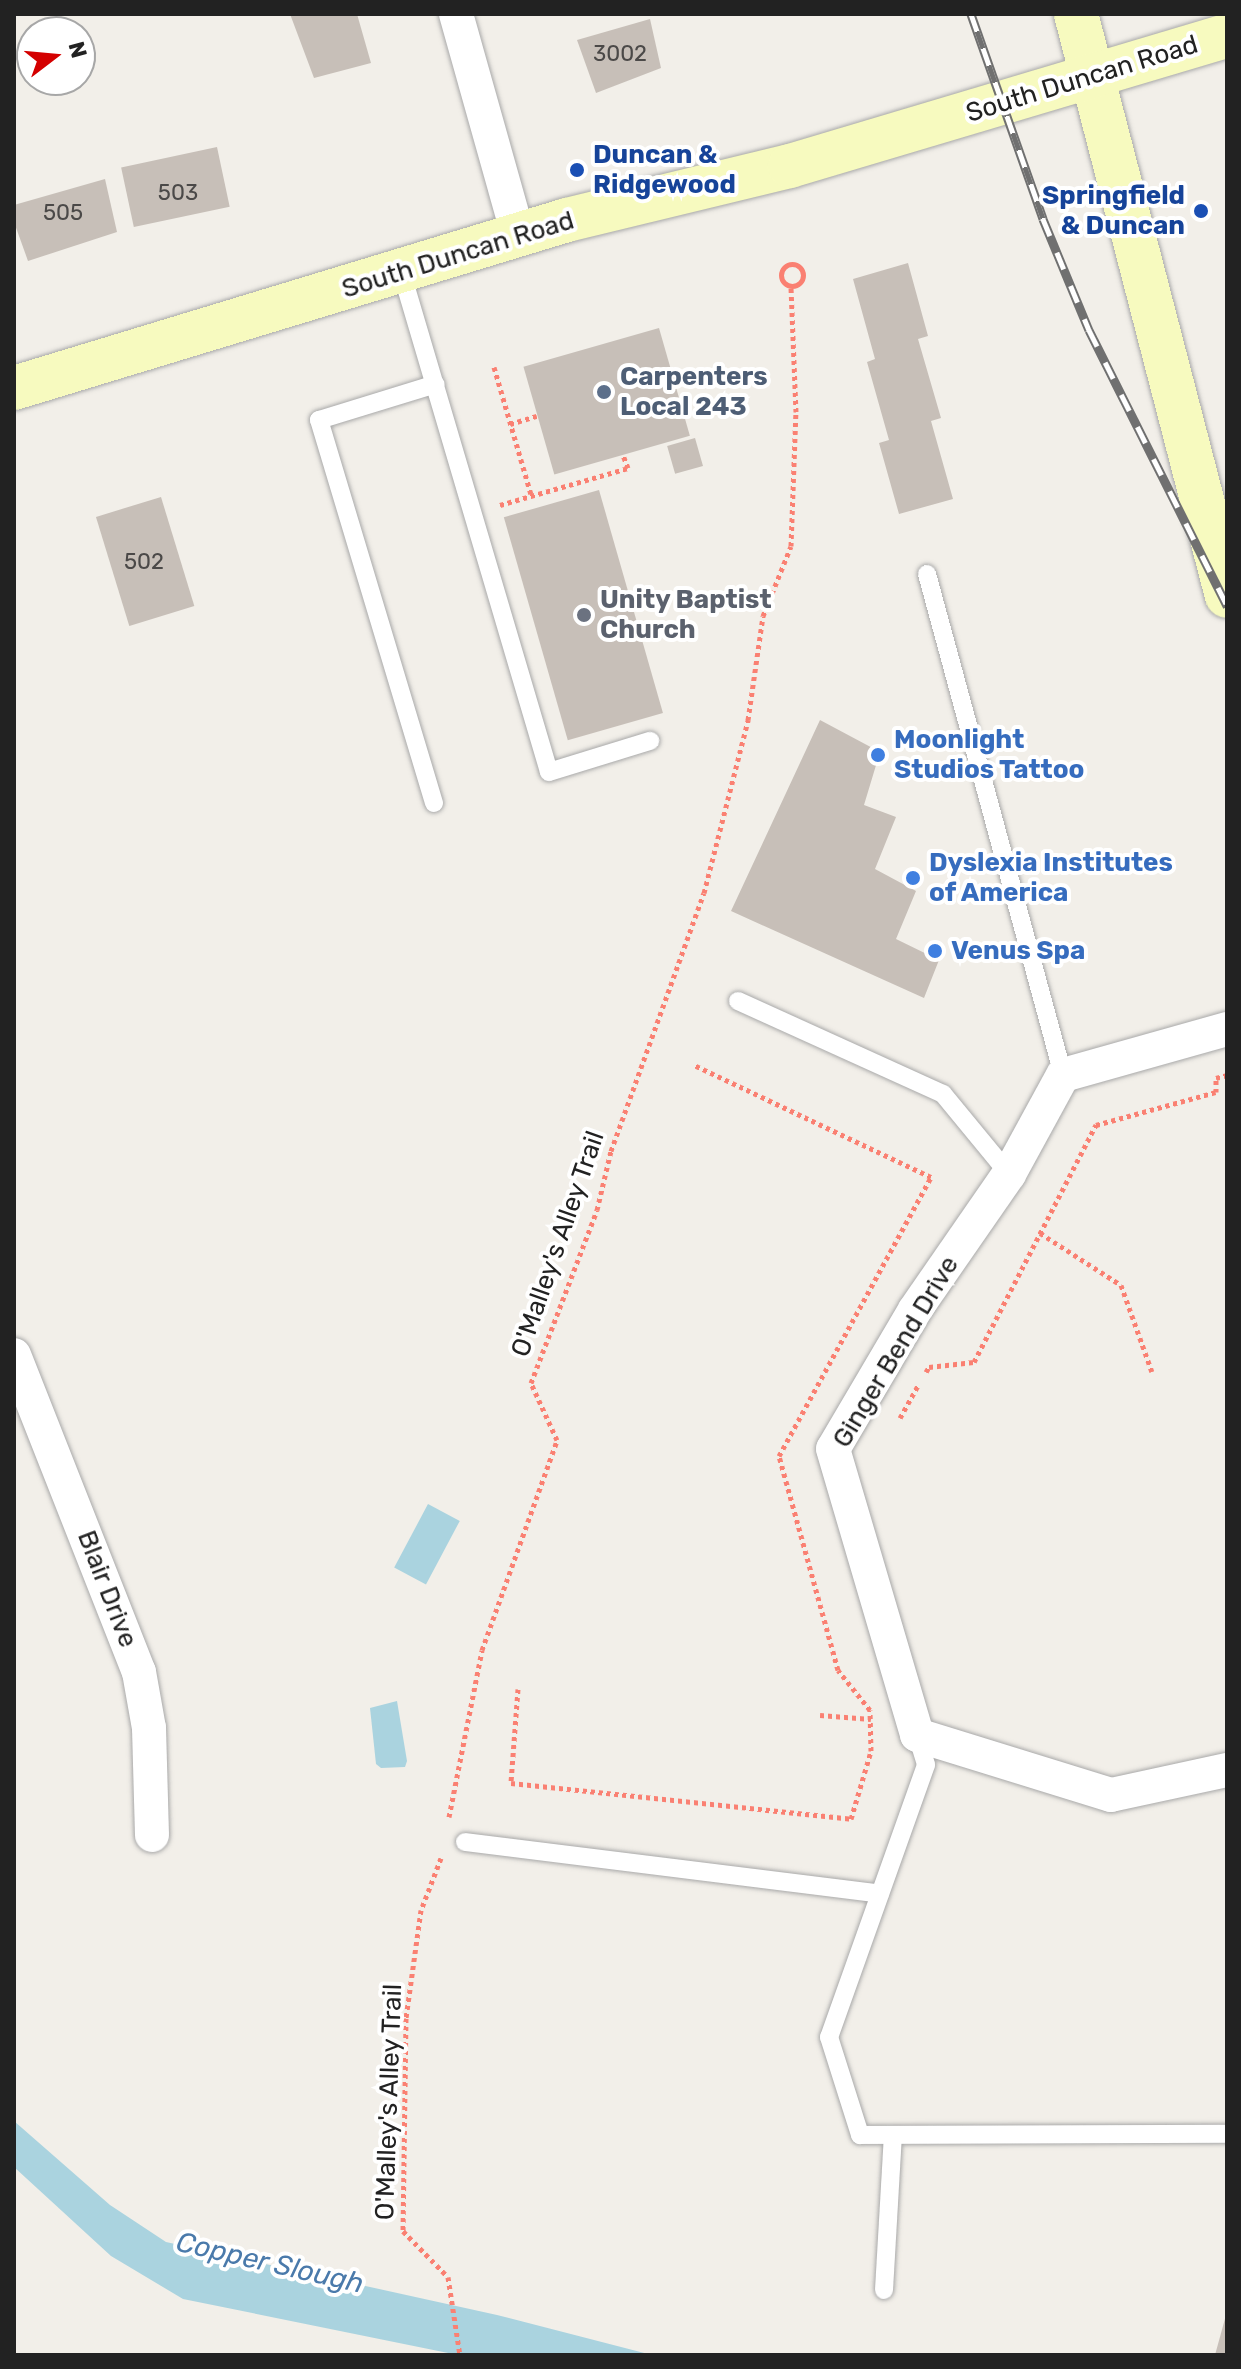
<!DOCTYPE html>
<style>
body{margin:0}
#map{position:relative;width:1241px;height:2369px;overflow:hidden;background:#f2efe9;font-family:Rubik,sans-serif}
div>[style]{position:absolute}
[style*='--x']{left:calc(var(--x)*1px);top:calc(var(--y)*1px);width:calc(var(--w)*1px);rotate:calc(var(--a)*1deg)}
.water>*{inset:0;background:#aad3df;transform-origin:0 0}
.building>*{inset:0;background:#c7bfb8;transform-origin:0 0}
.path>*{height:5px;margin-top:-2.5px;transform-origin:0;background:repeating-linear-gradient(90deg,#fa8072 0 4px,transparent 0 8px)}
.path>.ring{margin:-2.5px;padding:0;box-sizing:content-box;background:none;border:5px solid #fa8072;border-radius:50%}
.roads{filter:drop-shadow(0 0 2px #a9a9a9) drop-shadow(0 0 2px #a9a9a9)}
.lane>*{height:18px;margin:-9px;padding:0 9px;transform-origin:9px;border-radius:9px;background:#fff}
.street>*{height:34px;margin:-17px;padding:0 17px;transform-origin:17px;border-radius:17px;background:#fff}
.secondary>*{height:44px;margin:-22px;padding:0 22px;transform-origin:22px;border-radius:22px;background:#f7fabf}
.rail>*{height:9px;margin-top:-4.5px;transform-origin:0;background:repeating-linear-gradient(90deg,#fff 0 18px,#707070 0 36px);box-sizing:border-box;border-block:2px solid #707070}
.dots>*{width:22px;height:22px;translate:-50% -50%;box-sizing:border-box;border:4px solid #fff;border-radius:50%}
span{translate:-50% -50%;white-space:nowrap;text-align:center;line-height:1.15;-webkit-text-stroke:8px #fff;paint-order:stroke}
.number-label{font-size:22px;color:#4b4948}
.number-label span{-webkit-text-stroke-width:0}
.street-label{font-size:26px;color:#222}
.transit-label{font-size:26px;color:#164399;font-weight:700}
.left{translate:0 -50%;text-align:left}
.right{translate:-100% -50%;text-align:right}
.service-label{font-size:26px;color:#4e5e75;font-weight:700}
.worship-label{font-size:26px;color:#5b616d;font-weight:700}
.shop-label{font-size:26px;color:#366cbe;font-weight:700}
.water-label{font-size:28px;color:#4a7aab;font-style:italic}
.frame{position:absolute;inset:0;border:16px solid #222;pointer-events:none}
.north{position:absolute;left:16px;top:16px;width:80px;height:80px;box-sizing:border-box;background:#fff;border:2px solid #a7a7a7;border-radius:50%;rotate:74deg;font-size:22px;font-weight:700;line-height:32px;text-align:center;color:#222}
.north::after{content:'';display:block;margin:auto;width:28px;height:36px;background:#d40000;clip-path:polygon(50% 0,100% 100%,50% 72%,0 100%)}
</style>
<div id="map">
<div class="water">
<i style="left:428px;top:1504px;width:36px;height:72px;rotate:28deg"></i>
<i style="clip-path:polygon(397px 1701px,407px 1761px,405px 1767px,381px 1768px,376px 1764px,370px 1708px)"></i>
<i style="clip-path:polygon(14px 2121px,110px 2205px,166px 2242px,497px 2315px,652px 2355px,458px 2355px,183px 2299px,111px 2256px,14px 2167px)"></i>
</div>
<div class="building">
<i style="clip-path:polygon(290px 14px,357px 14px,371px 63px,314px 78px)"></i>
<i style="clip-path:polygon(650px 19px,661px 68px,596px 93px,577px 40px)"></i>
<i style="left:217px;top:147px;width:61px;height:98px;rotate:78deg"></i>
<i style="clip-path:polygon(105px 179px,117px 232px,28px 261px,14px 222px,14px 205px)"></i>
<i style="clip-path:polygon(908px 263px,928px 336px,918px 339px,941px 418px,931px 421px,953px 499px,899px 514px,879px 443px,889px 440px,867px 362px,875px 359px,853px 279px)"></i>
<i style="left:659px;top:328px;width:112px;height:141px;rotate:74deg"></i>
<i style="left:695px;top:438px;width:29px;height:29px;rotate:74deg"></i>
<i style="left:599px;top:490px;width:232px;height:99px;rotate:74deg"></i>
<i style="left:161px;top:497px;width:114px;height:68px;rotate:73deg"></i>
<i style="clip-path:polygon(820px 720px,880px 752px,864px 805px,896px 817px,875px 869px,916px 891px,896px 939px,939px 960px,924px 998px,731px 911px)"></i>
<i style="clip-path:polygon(1226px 2315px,1227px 2355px,1215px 2355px)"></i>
</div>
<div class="path">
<i class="ring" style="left:781px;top:264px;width:17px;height:17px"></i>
<i style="--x:494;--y:367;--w:132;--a:73.8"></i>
<i style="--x:510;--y:424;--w:28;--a:-17"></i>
<i style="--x:500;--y:505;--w:133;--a:-16.1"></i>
<i style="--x:628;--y:468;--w:14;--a:-111"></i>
<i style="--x:1040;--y:1233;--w:96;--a:32.7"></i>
<i style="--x:1121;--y:1285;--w:92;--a:70.4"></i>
<i style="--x:926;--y:1372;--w:6;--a:-59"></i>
<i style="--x:929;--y:1367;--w:45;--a:-6.3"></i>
<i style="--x:974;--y:1362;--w:267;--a:-62.8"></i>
<i style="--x:1096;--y:1125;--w:124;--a:-15.4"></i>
<i style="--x:1216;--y:1092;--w:14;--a:-90"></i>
<i style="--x:1216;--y:1078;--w:11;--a:-15"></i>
<i style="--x:900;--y:1418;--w:39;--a:-61"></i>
<i style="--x:518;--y:1689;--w:94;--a:94.3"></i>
<i style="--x:511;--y:1783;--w:342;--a:6"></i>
<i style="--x:851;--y:1819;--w:71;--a:-73.6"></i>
<i style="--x:871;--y:1751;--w:41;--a:-91.4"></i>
<i style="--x:870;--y:1710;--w:51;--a:-128.7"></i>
<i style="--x:838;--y:1670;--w:222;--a:-105.4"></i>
<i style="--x:779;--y:1456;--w:318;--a:-61.4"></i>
<i style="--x:931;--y:1177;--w:262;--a:-154.7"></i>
<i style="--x:820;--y:1715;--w:51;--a:4.5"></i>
<i style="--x:449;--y:1817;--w:170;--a:-78.8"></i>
<i style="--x:482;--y:1650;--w:223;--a:-70.3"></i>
<i style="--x:557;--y:1440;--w:63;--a:-114.5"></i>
<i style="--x:531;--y:1383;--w:185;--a:-69.1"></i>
<i style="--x:597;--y:1210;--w:61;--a:-76.7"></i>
<i style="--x:611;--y:1151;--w:274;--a:-70.2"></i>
<i style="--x:704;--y:893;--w:179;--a:-75.7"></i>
<i style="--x:748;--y:720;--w:105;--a:-81.8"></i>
<i style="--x:763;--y:616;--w:75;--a:-68.2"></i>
<i style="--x:791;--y:546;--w:134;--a:-87.9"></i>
<i style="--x:796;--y:412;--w:126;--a:-92.3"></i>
<i style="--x:441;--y:1858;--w:56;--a:111"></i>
<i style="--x:421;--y:1910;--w:109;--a:97.9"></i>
<i style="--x:406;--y:2018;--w:213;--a:90.8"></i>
<i style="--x:403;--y:2231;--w:64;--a:45.6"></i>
<i style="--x:448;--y:2277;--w:79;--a:81.3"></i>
</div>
<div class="roads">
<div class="lane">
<i style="--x:402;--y:274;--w:519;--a:73.55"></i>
<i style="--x:549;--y:772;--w:106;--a:-17.1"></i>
<i style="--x:927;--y:574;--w:519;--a:74.81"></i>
<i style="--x:434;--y:803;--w:400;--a:-106.7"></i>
<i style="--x:319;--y:420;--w:122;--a:-17.1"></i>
<i style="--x:738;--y:1001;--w:225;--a:24.4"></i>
<i style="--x:943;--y:1094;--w:104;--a:50.5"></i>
<i style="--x:917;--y:1735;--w:31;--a:73"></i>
<i style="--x:926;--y:1765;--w:289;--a:109.6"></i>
<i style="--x:829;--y:2037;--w:103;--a:72.4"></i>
<i style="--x:860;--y:2135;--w:367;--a:-0.2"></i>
<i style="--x:465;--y:1842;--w:418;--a:7.1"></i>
<i style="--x:884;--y:2290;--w:155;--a:-86.7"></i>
</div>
<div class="street">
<i style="--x:456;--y:14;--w:230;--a:74.3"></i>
<i style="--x:1227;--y:1029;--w:170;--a:164.3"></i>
<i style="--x:1063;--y:1075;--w:113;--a:118.6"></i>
<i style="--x:1009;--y:1174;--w:165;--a:124.7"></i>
<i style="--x:915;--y:1310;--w:161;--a:120.5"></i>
<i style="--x:833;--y:1449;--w:298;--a:73.6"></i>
<i style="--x:917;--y:1735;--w:203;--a:17.2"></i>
<i style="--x:1111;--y:1795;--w:119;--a:-12.2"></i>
<i style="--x:14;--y:1355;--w:341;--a:68.5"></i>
<i style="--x:139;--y:1672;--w:57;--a:79.9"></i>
<i style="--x:149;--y:1728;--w:107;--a:88.4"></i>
</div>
<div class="secondary">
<i style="--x:1076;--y:14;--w:601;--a:75.46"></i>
<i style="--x:14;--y:388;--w:578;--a:-16.9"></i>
<i style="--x:567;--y:220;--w:229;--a:-13.6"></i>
<i style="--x:790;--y:166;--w:456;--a:-16.6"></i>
</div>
</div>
<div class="rail">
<i style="--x:971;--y:14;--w:217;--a:70.6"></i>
<i style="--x:1043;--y:219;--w:120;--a:67.5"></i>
<i style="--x:1089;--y:330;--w:309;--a:63.4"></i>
</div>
<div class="dots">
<i style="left:577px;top:170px;background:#1a4fb4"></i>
<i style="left:1201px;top:211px;background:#1a4fb4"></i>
<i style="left:604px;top:392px;background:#5c6f8a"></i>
<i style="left:584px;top:615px;background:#6b7280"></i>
<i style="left:878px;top:755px;background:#3f7fe0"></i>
<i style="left:913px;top:878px;background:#3f7fe0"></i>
<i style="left:935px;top:951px;background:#3f7fe0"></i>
</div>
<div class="number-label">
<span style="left:620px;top:54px">3002</span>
<span style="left:178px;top:193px">503</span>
<span style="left:63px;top:213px">505</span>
<span style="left:144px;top:562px">502</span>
</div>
<div class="street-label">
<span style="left:1082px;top:79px;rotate:-17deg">South Duncan Road</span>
<span style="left:458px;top:255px;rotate:-17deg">South Duncan Road</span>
<span style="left:558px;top:1244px;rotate:-71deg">O'Malley's Alley Trail</span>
<span style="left:896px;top:1352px;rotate:-59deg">Ginger Bend Drive</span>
<span style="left:107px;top:1589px;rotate:69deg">Blair Drive</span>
<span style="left:389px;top:2102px;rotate:-88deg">O'Malley's Alley Trail</span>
</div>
<div class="transit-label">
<span class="left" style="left:593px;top:170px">Duncan &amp;<br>Ridgewood</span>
<span class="right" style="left:1185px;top:211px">Springfield<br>&amp; Duncan</span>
</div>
<div class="service-label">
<span class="left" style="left:620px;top:392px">Carpenters<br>Local 243</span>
</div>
<div class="worship-label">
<span class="left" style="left:600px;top:615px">Unity Baptist<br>Church</span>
</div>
<div class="shop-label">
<span class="left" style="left:894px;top:755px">Moonlight<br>Studios Tattoo</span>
<span class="left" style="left:929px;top:878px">Dyslexia Institutes<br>of America</span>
<span class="left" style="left:951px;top:951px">Venus Spa</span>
</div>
<div class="water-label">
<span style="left:270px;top:2263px;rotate:13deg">Copper Slough</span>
</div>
<div class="frame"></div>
<div class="north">N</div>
</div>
